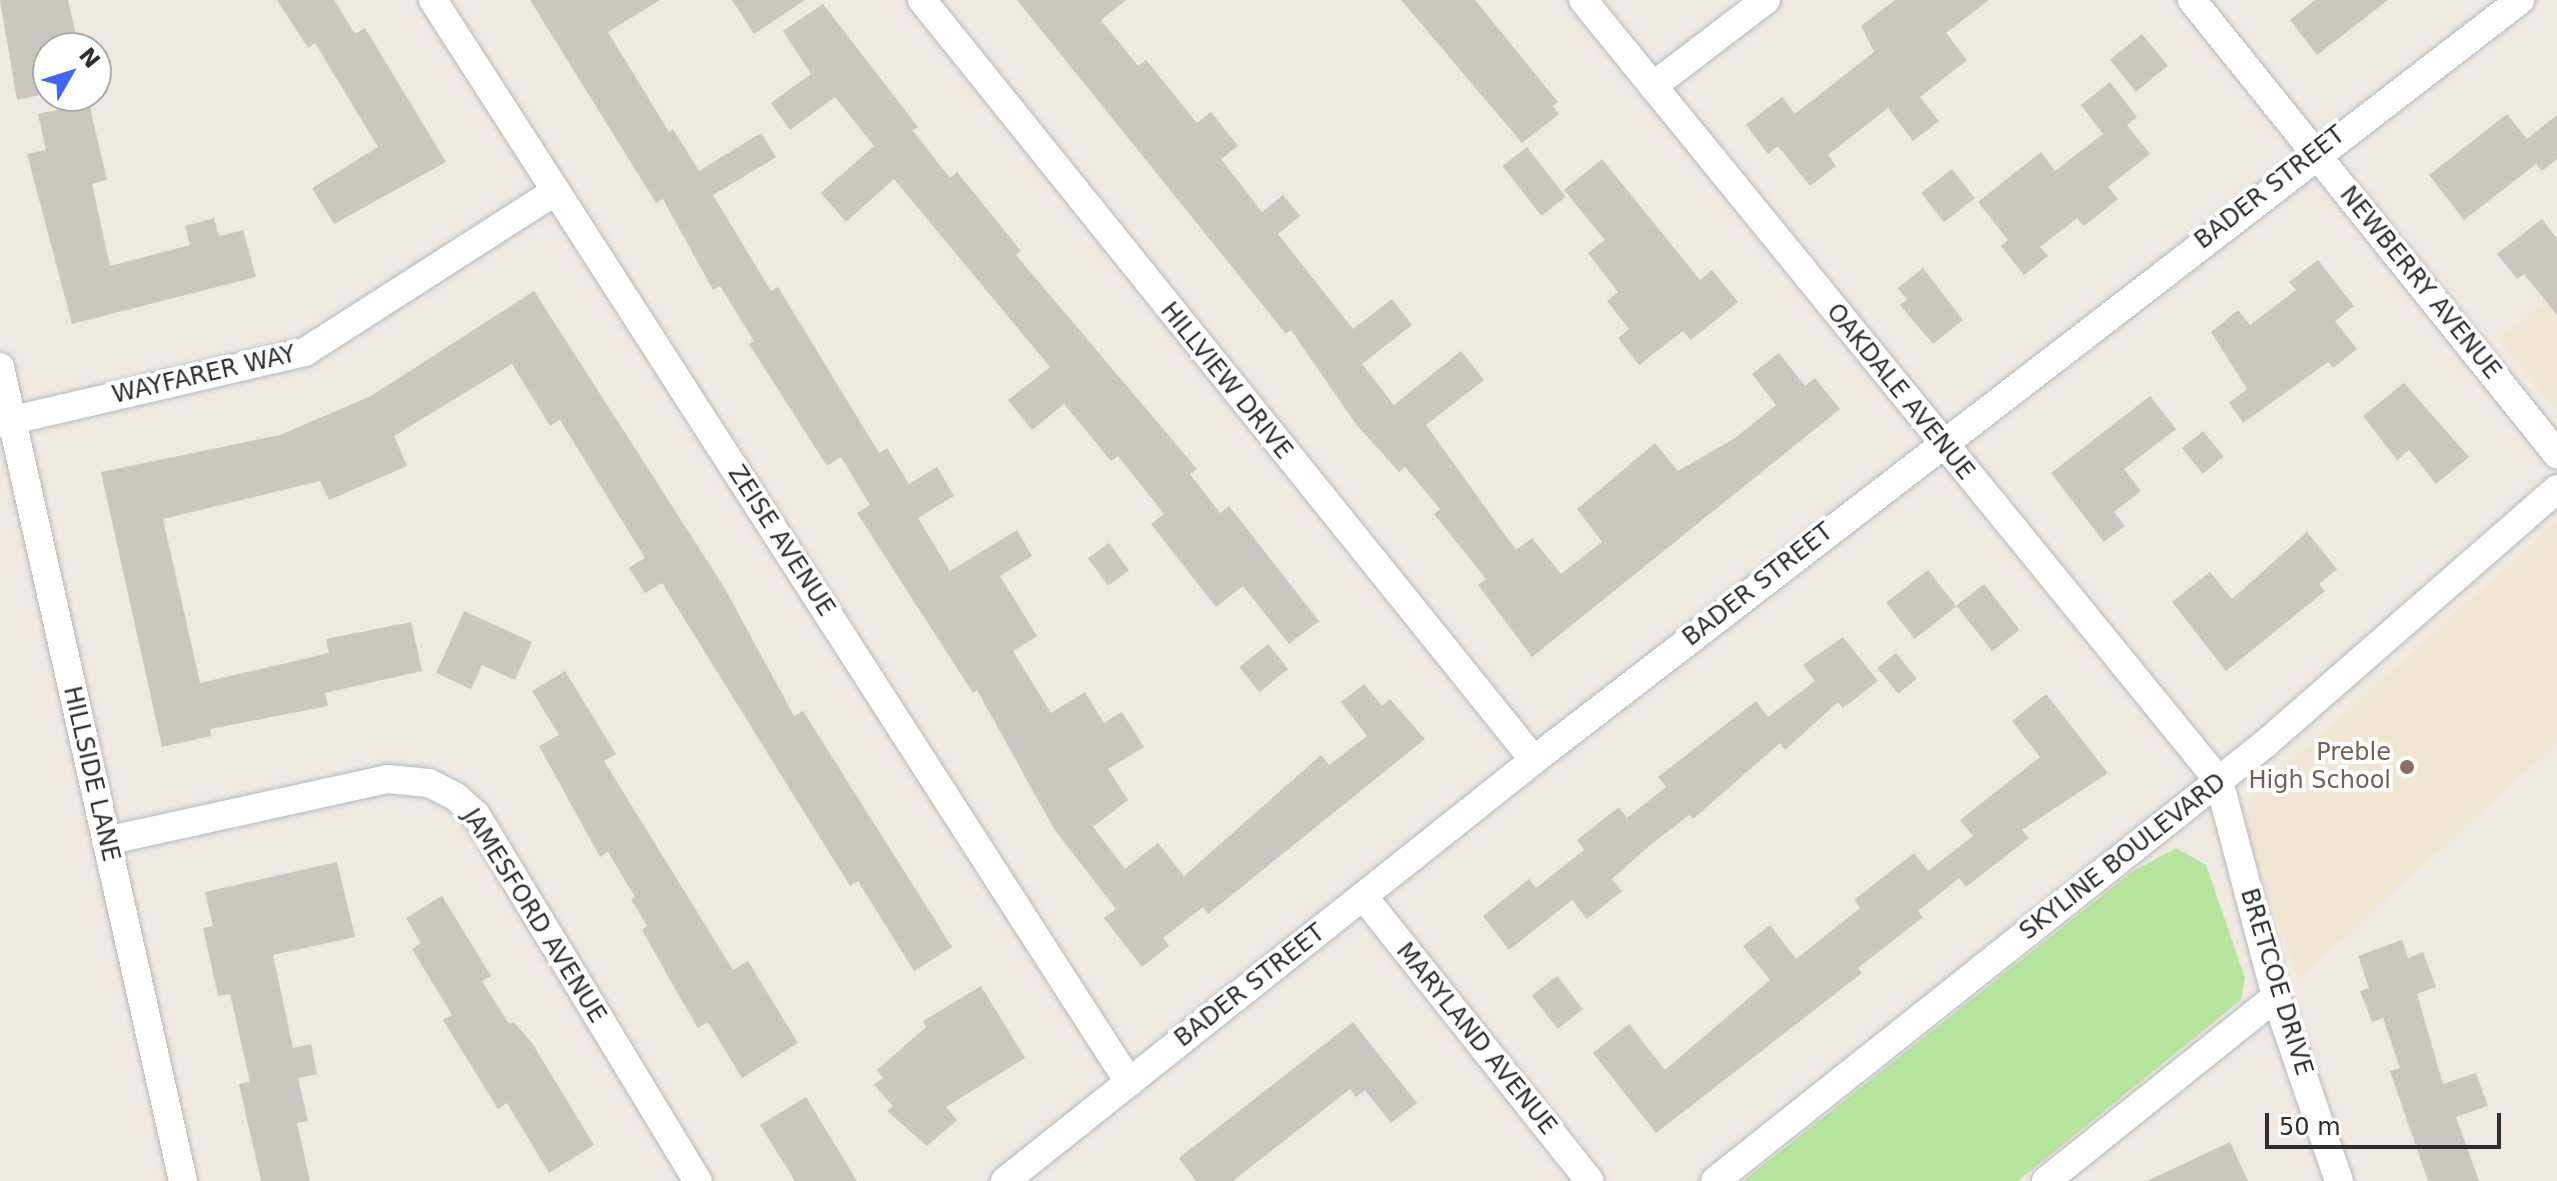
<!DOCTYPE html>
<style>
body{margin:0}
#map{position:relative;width:2557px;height:1181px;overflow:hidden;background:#efe9e1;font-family:"DejaVu Sans",sans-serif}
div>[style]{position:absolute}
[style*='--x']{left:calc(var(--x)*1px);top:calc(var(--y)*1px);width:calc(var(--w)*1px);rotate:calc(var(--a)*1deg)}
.education>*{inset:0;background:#f0e6d1}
.green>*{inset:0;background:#b6e59e}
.building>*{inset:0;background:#cbc7bf;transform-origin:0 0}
.roads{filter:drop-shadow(0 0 2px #b4b7c1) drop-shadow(0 0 2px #b4b7c1)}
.minor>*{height:28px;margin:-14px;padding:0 14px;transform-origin:14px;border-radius:14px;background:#fff}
.dots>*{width:22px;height:22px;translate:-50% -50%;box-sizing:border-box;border:4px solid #fff;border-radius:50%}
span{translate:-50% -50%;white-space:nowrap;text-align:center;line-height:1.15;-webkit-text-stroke:8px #fff;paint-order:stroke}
.street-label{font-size:24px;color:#2e2e2e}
.education-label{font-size:24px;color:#785e54}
.right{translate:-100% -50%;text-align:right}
.north{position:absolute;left:32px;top:32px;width:80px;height:80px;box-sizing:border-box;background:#fff;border:2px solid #ababab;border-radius:50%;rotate:51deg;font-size:22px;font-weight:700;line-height:32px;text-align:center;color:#2e2e2e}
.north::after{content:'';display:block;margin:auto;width:28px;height:36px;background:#4264fb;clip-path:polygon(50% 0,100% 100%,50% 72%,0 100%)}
.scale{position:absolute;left:2265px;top:1113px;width:236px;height:36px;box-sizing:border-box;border:4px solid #2e2e2e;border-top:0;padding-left:10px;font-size:24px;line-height:28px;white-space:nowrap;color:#2e2e2e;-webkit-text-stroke:6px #fff;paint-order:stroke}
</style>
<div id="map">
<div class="education">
<i style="clip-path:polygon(2557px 294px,2557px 411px,2498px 338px)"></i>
<i style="clip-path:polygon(2557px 521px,2557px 743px,2298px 980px,2246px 829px,2249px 800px)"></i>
</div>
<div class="green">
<i style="clip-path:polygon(2176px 848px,2206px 865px,2245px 978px,2241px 1000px,2018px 1181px,1743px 1181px,2132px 872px)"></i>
</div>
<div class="building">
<i style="clip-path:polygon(0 0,68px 0,79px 48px,48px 48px,48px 93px,17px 100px)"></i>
<i style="clip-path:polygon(277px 0,334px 0,355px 34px,365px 28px,446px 162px,334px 224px,312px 188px,378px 147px,315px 43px,308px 48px)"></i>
<i style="clip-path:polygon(530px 0,660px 0,608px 32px,669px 132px,673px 129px,699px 171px,761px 133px,776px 157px,713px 195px,771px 291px,778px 287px,879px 453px,887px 448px,909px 484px,937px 467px,954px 496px,918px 518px,950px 571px,1017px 530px,1032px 556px,1000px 576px,1037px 636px,1013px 651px,1051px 713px,1085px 692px,1104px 723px,1122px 712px,1144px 747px,1108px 769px,1128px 800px,1093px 827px,1125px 869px,1158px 843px,1184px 876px,1321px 755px,1329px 765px,1367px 736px,1341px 702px,1364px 684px,1382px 706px,1390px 699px,1425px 739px,1208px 914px,1203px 907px,1163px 938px,1169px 946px,1142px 967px,1104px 918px,1116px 909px,1054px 829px,977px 690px,973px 693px,857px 513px,870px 505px,841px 457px,827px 466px,749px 344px,754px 341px,720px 286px,713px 290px,663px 199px,656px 203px)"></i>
<i style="clip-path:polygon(732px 0,805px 0,754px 34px)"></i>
<i style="clip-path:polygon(1017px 0,1126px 0,1101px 20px,1138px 66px,1146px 60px,1197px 123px,1211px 112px,1238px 146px,1221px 159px,1262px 212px,1283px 195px,1300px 216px,1278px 234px,1353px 329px,1392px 299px,1412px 325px,1362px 364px,1394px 405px,1461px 351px,1484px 380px,1426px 425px,1516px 550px,1532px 538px,1561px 574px,1602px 542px,1577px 509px,1655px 443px,1678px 471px,1735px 438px,1776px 405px,1752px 374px,1779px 353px,1805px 386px,1815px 378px,1840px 409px,1532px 657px,1478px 585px,1486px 579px,1434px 514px,1440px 509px,1405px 467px,1399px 472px,1355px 423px,1291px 330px,1286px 334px)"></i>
<i style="clip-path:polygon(1401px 0,1475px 0,1558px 102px,1553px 106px,1559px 114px,1522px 143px)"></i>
<i style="clip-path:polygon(1895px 0,1989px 0,1946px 33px,1967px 60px,1920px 97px,1939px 121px,1913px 141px,1888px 108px,1828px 155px,1836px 166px,1810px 186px,1778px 146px,1768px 154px,1746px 125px,1782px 97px,1795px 114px,1874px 52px,1861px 26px)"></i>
<i style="clip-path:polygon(2315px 0,2388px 0,2317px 55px,2290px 20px)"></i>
<i style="clip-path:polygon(823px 4px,918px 127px,913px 131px,950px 178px,957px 172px,1021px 251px,1016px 255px,1197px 469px,1190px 474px,1220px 513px,1229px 506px,1319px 621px,1289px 644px,1243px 586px,1216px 607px,1151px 524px,1164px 514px,1118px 456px,1111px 461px,1064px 404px,1032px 430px,1008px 400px,1050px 367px,894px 179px,846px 222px,821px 193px,874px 146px,835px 97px,790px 130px,771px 103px,811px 74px,783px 31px)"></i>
<i style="left:2142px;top:34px;width:41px;height:41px;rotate:51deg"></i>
<i style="clip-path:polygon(2110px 82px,2137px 117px,2127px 125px,2150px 154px,2108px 187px,2118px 199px,2084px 226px,2077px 218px,2040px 247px,2048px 256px,2024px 275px,2001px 246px,2008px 240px,1978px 202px,2041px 152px,2055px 171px,2103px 134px,2081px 105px)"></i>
<i style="clip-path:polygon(89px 103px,107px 180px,92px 184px,110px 266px,190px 245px,185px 226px,214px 218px,219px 236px,243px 230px,256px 277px,72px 324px,27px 154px,46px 150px,38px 114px)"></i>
<i style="clip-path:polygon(2507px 114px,2527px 139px,2557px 115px,2557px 159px,2542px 171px,2536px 164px,2464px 220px,2429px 175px)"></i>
<i style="left:1527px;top:147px;width:63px;height:31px;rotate:52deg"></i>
<i style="clip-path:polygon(1602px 159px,1700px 280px,1712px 270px,1738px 302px,1691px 340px,1683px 331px,1639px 365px,1618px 338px,1629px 329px,1607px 301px,1618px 292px,1588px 253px,1605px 240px,1564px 190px)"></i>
<i style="left:1952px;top:169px;width:37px;height:39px;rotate:52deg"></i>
<i style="clip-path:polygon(2542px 219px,2557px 239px,2557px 315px,2524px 274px,2517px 279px,2497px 254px)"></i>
<i style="clip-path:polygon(2318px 260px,2354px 306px,2335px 321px,2357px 349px,2333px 368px,2328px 362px,2243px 423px,2229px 403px,2247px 389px,2211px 332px,2238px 310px,2250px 325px,2296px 290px,2289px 282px)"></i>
<i style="clip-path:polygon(1923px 268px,1963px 320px,1933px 344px,1900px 305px,1907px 300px,1898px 288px)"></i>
<i style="clip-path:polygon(534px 291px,724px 587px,794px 716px,803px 711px,952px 947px,914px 971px,858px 881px,850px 886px,662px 583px,645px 593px,629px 568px,645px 558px,560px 420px,550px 426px,512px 364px,394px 436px,407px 466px,329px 500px,320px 481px,163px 519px,200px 683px,329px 653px,326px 639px,411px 622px,422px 671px,325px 693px,328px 706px,210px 729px,211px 736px,162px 747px,101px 472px,280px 435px,371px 396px)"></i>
<i style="clip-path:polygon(2404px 383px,2469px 457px,2436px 484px,2409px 450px,2397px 460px,2363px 416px)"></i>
<i style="clip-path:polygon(2150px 396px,2176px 429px,2124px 469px,2141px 491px,2114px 512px,2125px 526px,2104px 542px,2051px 473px)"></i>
<i style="left:2203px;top:431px;width:33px;height:27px;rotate:51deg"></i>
<i style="clip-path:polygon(2307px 532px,2337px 569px,2319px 584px,2325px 591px,2226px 671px,2172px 602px,2210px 572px,2232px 599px)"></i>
<i style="left:1109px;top:543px;width:34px;height:26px;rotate:54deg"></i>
<i style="left:1928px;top:570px;width:46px;height:53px;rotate:52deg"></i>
<i style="left:1984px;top:584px;width:58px;height:35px;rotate:52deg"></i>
<i style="clip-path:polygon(464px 611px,532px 642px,515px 680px,482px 665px,471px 689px,436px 673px)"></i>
<i style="clip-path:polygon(1843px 637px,1878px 681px,1843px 708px,1838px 702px,1785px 750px,1780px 743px,1693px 819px,1689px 815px,1649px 846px,1612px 879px,1622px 891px,1587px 919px,1572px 900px,1509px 950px,1483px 916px,1529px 879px,1536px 888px,1584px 850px,1577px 840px,1619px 807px,1627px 818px,1666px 787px,1658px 777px,1756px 701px,1768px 717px,1815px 681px,1803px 665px)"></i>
<i style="left:1268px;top:644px;width:32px;height:37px;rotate:51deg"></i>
<i style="left:1896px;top:653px;width:33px;height:24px;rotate:51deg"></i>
<i style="clip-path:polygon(565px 671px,616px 754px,604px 761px,733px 970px,748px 961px,798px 1043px,742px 1078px,708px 1022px,698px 1028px,682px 1001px,642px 930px,647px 926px,631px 899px,635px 897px,608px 852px,600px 857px,539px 746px,559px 735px,532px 691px)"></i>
<i style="clip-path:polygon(2046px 694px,2108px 773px,2022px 830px,2029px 838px,1966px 887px,1959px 878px,1918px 911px,1923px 917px,1858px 968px,1862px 973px,1656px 1133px,1593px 1053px,1629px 1024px,1665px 1070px,1770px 980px,1743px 946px,1770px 925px,1796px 959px,1860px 908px,1854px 900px,1914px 853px,1928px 871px,1973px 836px,1960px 820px,2040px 757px,2012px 721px)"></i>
<i style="clip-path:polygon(337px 862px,355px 937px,273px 955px,293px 1048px,311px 1044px,317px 1074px,298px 1078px,308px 1121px,297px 1123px,310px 1181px,261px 1181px,239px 1084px,250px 1082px,230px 994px,218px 996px,203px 928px,213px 926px,205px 892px)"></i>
<i style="clip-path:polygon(442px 896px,491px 976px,482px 981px,509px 1024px,514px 1022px,532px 1043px,594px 1145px,549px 1173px,507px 1103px,498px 1109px,443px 1020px,452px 1015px,412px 949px,421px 943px,406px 918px)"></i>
<i style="clip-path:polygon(2402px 940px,2408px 958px,2423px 952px,2436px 987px,2417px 994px,2443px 1084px,2476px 1073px,2488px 1106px,2456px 1117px,2479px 1181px,2428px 1181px,2390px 1071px,2400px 1068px,2383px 1018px,2372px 1022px,2360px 991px,2369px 988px,2358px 956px)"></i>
<i style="left:1557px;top:976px;width:42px;height:32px;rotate:52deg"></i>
<i style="clip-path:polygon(981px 986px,1025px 1058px,946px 1107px,957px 1120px,927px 1146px,887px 1111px,893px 1106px,874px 1085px,883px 1078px,877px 1070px,926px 1027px,923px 1021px)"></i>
<i style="clip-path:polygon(1353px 1022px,1417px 1103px,1391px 1123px,1365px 1090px,1356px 1097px,1350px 1089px,1233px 1181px,1196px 1181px,1179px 1158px)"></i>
<i style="clip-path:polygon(806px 1097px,857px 1181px,795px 1181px,760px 1125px)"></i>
<i style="clip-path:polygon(2230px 1142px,2248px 1181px,2147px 1181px)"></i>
</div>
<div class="roads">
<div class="minor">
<i style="--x:433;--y:0;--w:1287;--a:57.25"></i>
<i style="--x:922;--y:0;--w:976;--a:51.16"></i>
<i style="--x:1583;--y:0;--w:1007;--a:50.84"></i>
<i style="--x:2219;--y:781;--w:223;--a:75.2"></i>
<i style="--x:2276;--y:997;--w:194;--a:71.1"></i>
<i style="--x:2192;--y:0;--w:583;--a:51.2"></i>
<i style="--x:1653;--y:86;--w:142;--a:-37.3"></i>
<i style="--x:0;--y:367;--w:834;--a:77.33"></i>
<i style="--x:0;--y:423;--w:313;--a:-13.1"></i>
<i style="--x:305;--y:352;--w:298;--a:-32.7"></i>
<i style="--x:106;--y:841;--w:289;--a:-12.4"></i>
<i style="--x:388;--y:779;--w:41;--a:5.6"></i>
<i style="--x:429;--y:783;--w:30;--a:27"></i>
<i style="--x:456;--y:797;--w:27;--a:42"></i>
<i style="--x:476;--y:815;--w:428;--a:58.8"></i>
<i style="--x:1363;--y:896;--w:364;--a:51.5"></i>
<i style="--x:1005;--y:1181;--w:676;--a:-38.51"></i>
<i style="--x:1534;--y:760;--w:1245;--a:-37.62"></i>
<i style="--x:1715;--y:1181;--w:704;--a:-38.48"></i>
<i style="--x:2266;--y:743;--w:386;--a:-41.1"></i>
<i style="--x:2046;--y:1181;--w:295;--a:-38.7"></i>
</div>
</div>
<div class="dots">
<i style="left:2407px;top:767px;background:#8d6e63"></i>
</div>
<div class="street-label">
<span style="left:2270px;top:188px;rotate:-38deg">BADER STREET</span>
<span style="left:2420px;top:283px;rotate:51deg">NEWBERRY AVENUE</span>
<span style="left:204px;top:375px;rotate:-13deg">WAYFARER WAY</span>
<span style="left:1226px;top:381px;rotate:51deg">HILLVIEW DRIVE</span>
<span style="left:1900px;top:392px;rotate:51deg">OAKDALE AVENUE</span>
<span style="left:781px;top:541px;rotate:57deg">ZEISE AVENUE</span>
<span style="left:1758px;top:585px;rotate:-38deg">BADER STREET</span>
<span style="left:91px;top:774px;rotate:77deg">HILLSIDE LANE</span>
<span style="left:2123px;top:857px;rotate:-38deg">SKYLINE BOULEVARD</span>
<span style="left:534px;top:916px;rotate:58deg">JAMESFORD AVENUE</span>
<span style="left:2276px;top:982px;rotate:73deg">BRETCOE DRIVE</span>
<span style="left:1250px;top:986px;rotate:-38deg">BADER STREET</span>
<span style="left:1476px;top:1039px;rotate:51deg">MARYLAND AVENUE</span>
</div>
<div class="education-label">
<span class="right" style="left:2391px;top:767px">Preble<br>High School</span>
</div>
<div class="north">N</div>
<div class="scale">50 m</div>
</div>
